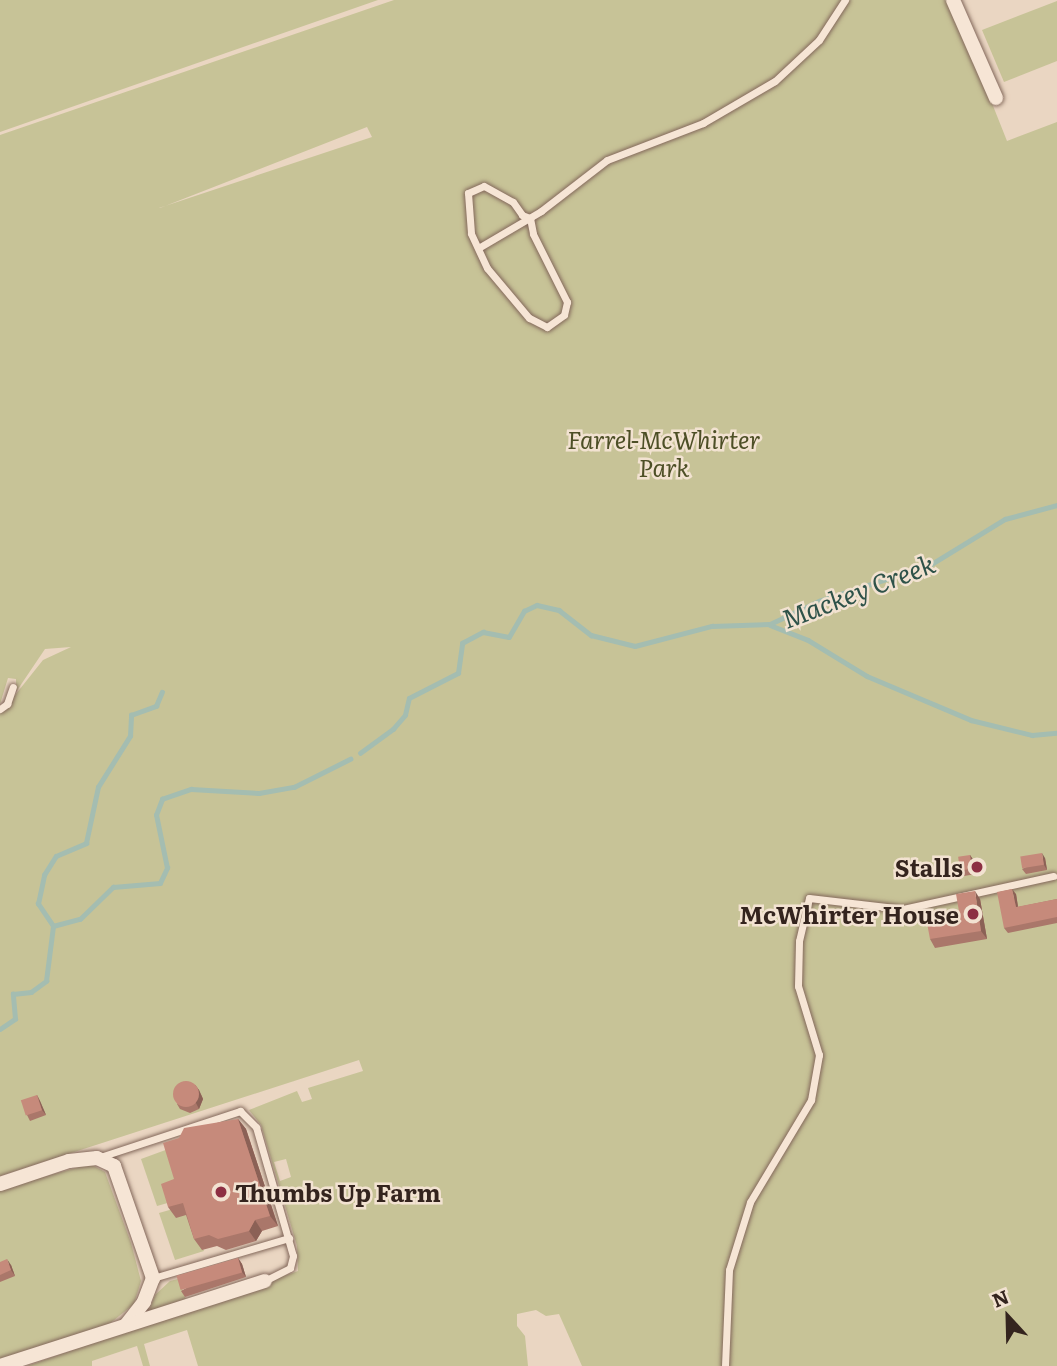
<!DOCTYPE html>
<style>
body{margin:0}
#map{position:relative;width:1057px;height:1366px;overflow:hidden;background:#ead6c2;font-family:Literata,serif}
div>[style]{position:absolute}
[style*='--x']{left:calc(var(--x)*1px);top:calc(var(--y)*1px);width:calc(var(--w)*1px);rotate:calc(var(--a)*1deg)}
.green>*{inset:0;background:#c7c397}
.stream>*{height:4.5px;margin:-2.25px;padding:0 2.25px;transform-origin:2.25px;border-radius:2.25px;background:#a4bdb1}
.roads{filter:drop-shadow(0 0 2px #83685b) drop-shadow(0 0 2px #83685b)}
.lane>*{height:7px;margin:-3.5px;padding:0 3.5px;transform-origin:3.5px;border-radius:3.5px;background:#f6e5d5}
.street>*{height:14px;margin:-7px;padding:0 7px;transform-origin:7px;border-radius:7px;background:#f6e5d5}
.wall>*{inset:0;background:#aa776a}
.shaded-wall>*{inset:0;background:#8b6156}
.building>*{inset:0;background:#c68a7b;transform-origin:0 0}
.round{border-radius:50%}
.dots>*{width:19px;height:19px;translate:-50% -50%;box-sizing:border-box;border:4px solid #f2e2d1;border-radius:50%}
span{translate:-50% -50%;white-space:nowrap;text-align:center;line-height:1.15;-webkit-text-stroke:5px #f2e2d1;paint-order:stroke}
.park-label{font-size:24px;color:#4d4f26;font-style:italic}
.poi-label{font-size:24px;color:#34241e;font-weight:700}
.right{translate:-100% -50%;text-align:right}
.left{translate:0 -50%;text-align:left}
.water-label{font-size:26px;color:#2e5249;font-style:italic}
.north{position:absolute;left:973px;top:1282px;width:70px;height:70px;-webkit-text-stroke:5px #f2e2d1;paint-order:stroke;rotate:338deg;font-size:19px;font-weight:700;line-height:28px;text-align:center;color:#34241e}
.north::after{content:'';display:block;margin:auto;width:24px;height:32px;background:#34241e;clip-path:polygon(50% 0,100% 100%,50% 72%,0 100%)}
</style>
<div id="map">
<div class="green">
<i style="clip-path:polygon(0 0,378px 0,0 132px)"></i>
<i style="clip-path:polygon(evenodd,394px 0,951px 0,1007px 141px,1057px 122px,1057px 1366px,582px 1366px,559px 1314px,546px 1316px,536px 1310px,517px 1314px,517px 1326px,525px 1336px,528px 1366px,198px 1366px,187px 1330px,144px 1344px,150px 1366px,143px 1366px,137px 1346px,92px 1361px,92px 1366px,27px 1366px,298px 1271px,297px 1246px,261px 1125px,249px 1110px,297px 1091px,302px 1102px,312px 1099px,308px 1088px,363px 1071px,359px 1060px,0 1176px,0 714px,43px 660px,71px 647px,45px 649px,16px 692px,16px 679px,8px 678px,0 704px,0 135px,394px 0,367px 127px,372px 137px,159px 208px,160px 208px,367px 127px,394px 0,286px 1159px,291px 1177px,280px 1181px,274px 1162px,286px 1159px)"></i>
<i style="clip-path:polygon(1057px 1px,1057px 61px,1004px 82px,982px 30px)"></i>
<i style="clip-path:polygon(171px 1148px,182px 1190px,171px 1202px,157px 1206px,141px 1159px)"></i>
<i style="clip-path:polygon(90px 1164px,105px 1172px,131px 1243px,141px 1281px,134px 1304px,108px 1325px,0 1360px,0 1189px)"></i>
<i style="clip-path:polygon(173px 1209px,190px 1213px,204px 1251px,175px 1260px,159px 1213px)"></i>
<i style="clip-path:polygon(212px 1270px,181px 1284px,186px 1300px,148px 1313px,155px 1295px,170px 1281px)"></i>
</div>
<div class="stream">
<i style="--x:770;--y:625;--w:41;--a:21.5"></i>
<i style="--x:808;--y:640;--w:69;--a:31.4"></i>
<i style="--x:867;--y:676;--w:113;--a:22.9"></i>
<i style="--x:971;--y:720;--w:63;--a:13.8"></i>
<i style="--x:1032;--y:735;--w:25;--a:-5"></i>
<i style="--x:360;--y:753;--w:41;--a:-36"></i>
<i style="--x:393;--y:729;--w:18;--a:-49"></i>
<i style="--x:405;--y:715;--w:17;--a:-77"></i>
<i style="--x:409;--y:698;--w:55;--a:-27"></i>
<i style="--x:458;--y:673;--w:30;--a:-82"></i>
<i style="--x:462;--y:643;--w:24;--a:-28"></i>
<i style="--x:483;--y:632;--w:26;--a:11"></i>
<i style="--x:509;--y:637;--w:30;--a:-60"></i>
<i style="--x:524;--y:611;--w:14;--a:-25"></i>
<i style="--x:537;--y:605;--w:23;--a:13"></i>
<i style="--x:559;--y:610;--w:41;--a:38"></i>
<i style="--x:591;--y:635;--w:45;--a:14"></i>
<i style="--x:635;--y:646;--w:80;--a:-14.6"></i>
<i style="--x:712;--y:626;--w:58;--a:-2"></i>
<i style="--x:770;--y:624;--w:54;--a:-25.1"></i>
<i style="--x:819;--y:601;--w:117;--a:-18"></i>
<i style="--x:930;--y:565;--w:88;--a:-31.5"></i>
<i style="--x:1005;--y:519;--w:54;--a:-15.1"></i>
<i style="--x:53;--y:926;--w:27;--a:-124"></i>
<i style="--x:38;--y:904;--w:30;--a:-78"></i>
<i style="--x:44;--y:875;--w:22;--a:-58"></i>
<i style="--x:56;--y:856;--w:33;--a:-23"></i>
<i style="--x:86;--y:843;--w:57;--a:-77.9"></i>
<i style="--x:98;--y:787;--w:60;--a:-57.9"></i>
<i style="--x:130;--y:736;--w:21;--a:-87"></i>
<i style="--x:131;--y:715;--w:27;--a:-20"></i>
<i style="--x:156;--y:706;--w:15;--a:-67"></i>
<i style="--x:0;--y:1029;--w:18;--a:-34"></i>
<i style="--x:15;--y:1019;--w:25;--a:-95"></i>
<i style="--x:13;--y:994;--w:18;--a:-6"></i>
<i style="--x:31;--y:992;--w:19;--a:-36"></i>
<i style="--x:46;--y:981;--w:55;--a:-82.7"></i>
<i style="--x:53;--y:926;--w:28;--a:-15"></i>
<i style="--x:80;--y:919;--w:46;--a:-44.1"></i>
<i style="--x:113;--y:887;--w:47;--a:-4.9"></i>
<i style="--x:160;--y:883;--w:17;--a:-65"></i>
<i style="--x:167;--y:868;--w:54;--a:-101.7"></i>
<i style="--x:156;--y:815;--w:17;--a:-69"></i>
<i style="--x:162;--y:799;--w:31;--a:-19"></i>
<i style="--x:191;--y:789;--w:68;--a:3.4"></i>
<i style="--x:259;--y:793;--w:36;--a:-10"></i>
<i style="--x:294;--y:787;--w:63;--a:-26.6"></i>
</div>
<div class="roads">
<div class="lane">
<i style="--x:484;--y:186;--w:33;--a:29"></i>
<i style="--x:513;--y:202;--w:16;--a:55"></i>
<i style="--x:522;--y:215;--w:9;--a:21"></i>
<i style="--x:530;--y:218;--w:16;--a:79"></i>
<i style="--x:533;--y:234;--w:76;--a:63.4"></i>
<i style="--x:567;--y:302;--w:13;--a:103"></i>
<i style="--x:564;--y:315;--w:21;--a:145"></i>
<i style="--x:547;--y:327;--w:20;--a:-153"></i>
<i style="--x:529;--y:318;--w:65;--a:-130"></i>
<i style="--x:487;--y:268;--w:38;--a:-115"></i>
<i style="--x:471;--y:233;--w:40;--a:-94.3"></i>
<i style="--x:468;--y:193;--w:17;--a:-24"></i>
<i style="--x:480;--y:247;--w:71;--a:-30.5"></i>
<i style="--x:541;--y:211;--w:83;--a:-37.7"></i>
<i style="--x:607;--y:160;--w:103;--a:-21.1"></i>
<i style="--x:703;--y:123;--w:83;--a:-30.3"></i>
<i style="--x:775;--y:81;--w:60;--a:-43"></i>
<i style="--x:819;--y:40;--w:48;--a:-57"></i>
<i style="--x:0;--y:709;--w:9;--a:-36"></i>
<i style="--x:7;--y:704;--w:18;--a:-71"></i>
<i style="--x:97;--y:1158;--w:151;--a:-18.2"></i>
<i style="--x:240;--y:1111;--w:23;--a:45"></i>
<i style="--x:256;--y:1127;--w:134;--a:74"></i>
<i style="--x:293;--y:1256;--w:12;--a:104"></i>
<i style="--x:290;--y:1268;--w:28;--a:153"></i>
<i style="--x:153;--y:1278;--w:142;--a:-16.4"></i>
<i style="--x:725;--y:1366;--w:96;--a:-87.6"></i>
<i style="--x:729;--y:1270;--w:71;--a:-72.8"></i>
<i style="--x:750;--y:1202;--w:119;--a:-59.1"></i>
<i style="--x:811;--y:1100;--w:46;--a:-79.9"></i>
<i style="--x:819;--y:1055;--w:72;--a:-106.9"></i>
<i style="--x:798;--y:986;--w:45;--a:-88.7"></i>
<i style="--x:799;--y:941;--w:44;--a:-76.9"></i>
<i style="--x:809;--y:898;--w:95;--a:6.7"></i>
<i style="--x:903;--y:909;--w:154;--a:-12.4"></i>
</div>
<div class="street">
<i style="--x:953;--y:0;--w:107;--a:66.3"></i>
<i style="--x:0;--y:1184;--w:73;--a:-18.4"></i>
<i style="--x:69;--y:1161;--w:28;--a:-6"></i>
<i style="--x:97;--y:1158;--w:19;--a:25"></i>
<i style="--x:114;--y:1166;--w:119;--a:70.8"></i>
<i style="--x:153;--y:1278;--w:26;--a:111"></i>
<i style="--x:144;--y:1302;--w:29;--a:128"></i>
<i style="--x:0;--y:1366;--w:278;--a:-17.8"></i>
</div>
</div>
<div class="wall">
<i style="clip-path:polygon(970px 855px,974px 861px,976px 874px,964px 876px,960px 871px)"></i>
<i style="clip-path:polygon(1045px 858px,1047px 870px,1026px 874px,1022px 869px)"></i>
<i style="clip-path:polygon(1016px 894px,1018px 907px,1057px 899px,1057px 923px,1008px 933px,1004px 928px)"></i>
<i style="clip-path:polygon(980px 899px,987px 939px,935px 948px,930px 939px,960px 917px)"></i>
<i style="clip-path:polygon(195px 1085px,199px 1090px,203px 1099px,199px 1109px,190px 1113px,180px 1109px,177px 1104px)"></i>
<i style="clip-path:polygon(37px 1095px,40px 1101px,46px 1115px,30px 1121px,27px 1115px)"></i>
<i style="clip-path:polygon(238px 1119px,246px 1129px,278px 1226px,262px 1231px,256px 1241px,226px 1250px,217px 1246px,202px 1250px,194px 1239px,186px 1215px,176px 1218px,168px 1207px,174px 1179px)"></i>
<i style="clip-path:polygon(238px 1258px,242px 1264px,246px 1277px,185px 1297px,181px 1291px)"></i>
<i style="clip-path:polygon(0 1262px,11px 1265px,15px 1276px,0 1282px)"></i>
</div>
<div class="shaded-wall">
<i style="clip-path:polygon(1042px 853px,1045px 858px,1047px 870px,1044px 865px)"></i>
<i style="clip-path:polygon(970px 855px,974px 861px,976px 874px,972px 869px)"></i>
<i style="clip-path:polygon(1012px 889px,1016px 894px,1019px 913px,1016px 907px)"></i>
<i style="clip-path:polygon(975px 891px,980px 899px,987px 939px,981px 931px)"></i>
<i style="clip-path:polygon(195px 1085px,199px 1090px,203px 1099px,199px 1109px,196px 1103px)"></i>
<i style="clip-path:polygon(37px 1095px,40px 1101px,46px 1115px,42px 1110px)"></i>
<i style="clip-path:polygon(238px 1119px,246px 1129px,278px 1226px,270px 1216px)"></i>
<i style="clip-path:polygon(255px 1220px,262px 1231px,256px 1241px,249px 1231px)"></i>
<i style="clip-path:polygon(238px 1258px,242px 1264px,246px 1277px,242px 1272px)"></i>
<i style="clip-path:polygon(7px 1259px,11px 1265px,15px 1276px,11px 1270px)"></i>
</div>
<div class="building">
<i style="left:1042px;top:853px;width:12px;height:22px;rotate:81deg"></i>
<i style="left:970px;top:855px;width:14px;height:12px;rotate:82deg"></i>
<i style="clip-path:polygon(1012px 889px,1016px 907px,1057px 899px,1057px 917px,1004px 928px,997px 892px)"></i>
<i style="clip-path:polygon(975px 891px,981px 931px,930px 939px,927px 923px,960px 917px,956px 894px)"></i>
<i class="round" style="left:173px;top:1081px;width:26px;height:26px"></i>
<i style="left:37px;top:1095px;width:16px;height:17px;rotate:72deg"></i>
<i style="clip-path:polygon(238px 1119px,270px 1216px,255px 1220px,249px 1231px,218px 1239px,209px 1235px,194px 1239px,183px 1203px,168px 1207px,161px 1184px,174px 1179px,163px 1143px,179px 1138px,184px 1128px)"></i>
<i style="left:238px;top:1258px;width:15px;height:64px;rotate:74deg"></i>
<i style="clip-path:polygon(7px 1259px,11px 1270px,0 1275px,0 1262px)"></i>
</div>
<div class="dots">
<i style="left:977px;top:867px;background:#8d2f43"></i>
<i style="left:973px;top:914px;background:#8d2f43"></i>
<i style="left:221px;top:1192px;background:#8d2f43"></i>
</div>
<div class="park-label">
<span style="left:664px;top:453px">Farrel-McWhirter<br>Park</span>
</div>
<div class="poi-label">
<span class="right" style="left:963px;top:867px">Stalls</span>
<span class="right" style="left:959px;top:914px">McWhirter House</span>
<span class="left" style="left:235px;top:1192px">Thumbs Up Farm</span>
</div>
<div class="water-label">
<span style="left:858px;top:590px;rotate:-21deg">Mackey Creek</span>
</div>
<div class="north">N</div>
</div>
